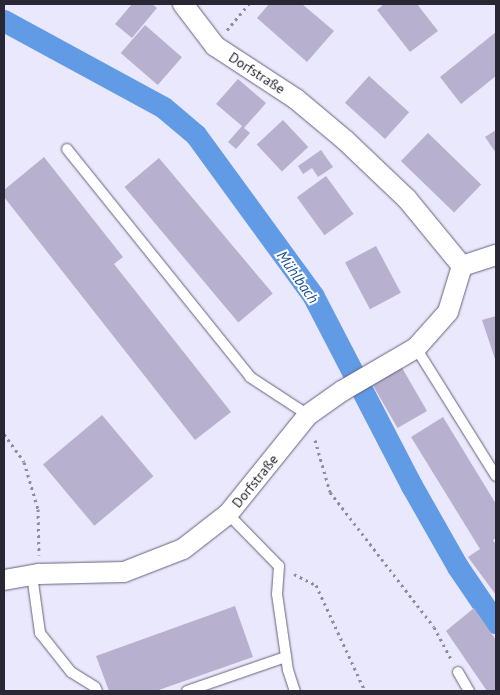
<!DOCTYPE html>
<meta charset="utf-8">
<style>
body{margin:0}
#map{position:relative;width:500px;height:695px;overflow:hidden;background:#eae8fc;font-family:"PT Sans",sans-serif}
div>[style]{position:absolute}
[style*='--x']{left:calc(var(--x)*1px);top:calc(var(--y)*1px);width:calc(var(--w)*1px);rotate:calc(var(--a)*1deg)}
.canal>*{height:22px;margin:-11px;padding:0 11px;transform-origin:11px;border-radius:11px;background:#619ae5}
.building>*{inset:0;background:#b8b0cf;transform-origin:0 0}
.path>*{height:3px;margin-top:-1.5px;transform-origin:0;background:repeating-linear-gradient(90deg,#8e8d9d 0 2.5px,transparent 0 6.5px)}
.roads{filter:drop-shadow(0 0 1px #65617d) drop-shadow(0 0 1px #65617d)}
.service>*{height:10px;margin:-5px;padding:0 5px;transform-origin:5px;border-radius:5px;background:#fff}
.minor>*{height:20px;margin:-10px;padding:0 10px;transform-origin:10px;border-radius:10px;background:#fff}
span{translate:-50% -50%;white-space:nowrap;text-align:center;line-height:1.15;-webkit-text-stroke:4px #fff;paint-order:stroke}
.street-label{font-size:14px;color:#282733}
.water-label{font-size:15px;color:#144d90;font-style:italic}
.frame{position:absolute;inset:0;border:5px solid #282733;pointer-events:none}
</style>
<div id="map">
<div class="canal">
<i style="--x:4;--y:21;--w:182;--a:28.5"></i>
<i style="--x:164;--y:108;--w:42;--a:40.2"></i>
<i style="--x:196;--y:135;--w:200;--a:53.9"></i>
<i style="--x:314;--y:297;--w:213;--a:62.6"></i>
<i style="--x:412;--y:486;--w:93;--a:60.4"></i>
<i style="--x:458;--y:567;--w:68;--a:55.8"></i>
</div>
<div class="building">
<i style="clip-path:polygon(132px 4px,152px 4px,157px 8px,132px 38px,115px 24px)"></i>
<i style="clip-path:polygon(269px 4px,302px 4px,334px 31px,307px 62px,257px 18px)"></i>
<i style="clip-path:polygon(384px 4px,417px 4px,438px 31px,410px 52px,377px 10px)"></i>
<i style="left:145px;top:25px;width:49px;height:37px;rotate:41deg"></i>
<i style="clip-path:polygon(496px 32px,496px 76px,461px 104px,440px 77px)"></i>
<i style="left:369px;top:76px;width:54px;height:36px;rotate:42deg"></i>
<i style="clip-path:polygon(238px 79px,266px 103px,244px 128px,250px 133px,236px 149px,228px 142px,242px 126px,216px 104px)"></i>
<i style="left:283px;top:120px;width:37px;height:36px;rotate:47deg"></i>
<i style="clip-path:polygon(496px 130px,496px 153px,485px 137px)"></i>
<i style="left:428px;top:133px;width:74px;height:39px;rotate:44deg"></i>
<i style="clip-path:polygon(321px 150px,333px 167px,318px 177px,312px 168px,303px 174px,298px 166px)"></i>
<i style="clip-path:polygon(44px 157px,123px 257px,114px 264px,231px 412px,195px 440px,4px 197px,4px 190px)"></i>
<i style="left:159px;top:158px;width:177px;height:45px;rotate:50deg"></i>
<i style="left:326px;top:176px;width:47px;height:36px;rotate:54deg"></i>
<i style="left:376px;top:246px;width:53px;height:35px;rotate:62deg"></i>
<i style="clip-path:polygon(496px 316px,496px 362px,482px 320px)"></i>
<i style="left:401px;top:366px;width:52px;height:34px;rotate:60deg"></i>
<i style="left:102px;top:415px;width:80px;height:77px;rotate:50deg"></i>
<i style="clip-path:polygon(443px 417px,496px 504px,496px 538px,493px 540px,496px 545px,496px 595px,468px 557px,480px 549px,411px 437px)"></i>
<i style="clip-path:polygon(235px 606px,253px 657px,156px 691px,109px 691px,96px 656px)"></i>
<i style="clip-path:polygon(474px 608px,496px 640px,496px 691px,487px 691px,446px 631px)"></i>
</div>
<div class="path">
<i style="--x:227;--y:30;--w:34;--a:-50"></i>
<i style="--x:4;--y:434;--w:34;--a:54"></i>
<i style="--x:24;--y:462;--w:49;--a:73.4"></i>
<i style="--x:38;--y:509;--w:46;--a:88.8"></i>
<i style="--x:315;--y:440;--w:54;--a:73.9"></i>
<i style="--x:330;--y:492;--w:170;--a:52.4"></i>
<i style="--x:434;--y:627;--w:36;--a:62"></i>
<i style="--x:294;--y:574;--w:25;--a:27"></i>
<i style="--x:316;--y:585;--w:117;--a:65.2"></i>
</div>
<div class="roads">
<div class="service">
<i style="--x:67;--y:149;--w:292;--a:51.2"></i>
<i style="--x:250;--y:377;--w:69;--a:33.2"></i>
<i style="--x:416;--y:348;--w:151;--a:58"></i>
<i style="--x:228;--y:514;--w:73;--a:45.6"></i>
<i style="--x:279;--y:566;--w:28;--a:94"></i>
<i style="--x:277;--y:594;--w:77;--a:81.8"></i>
<i style="--x:288;--y:670;--w:22;--a:72"></i>
<i style="--x:32;--y:575;--w:59;--a:82.1"></i>
<i style="--x:40;--y:633;--w:50;--a:51.5"></i>
<i style="--x:71;--y:672;--w:28;--a:32"></i>
<i style="--x:95;--y:687;--w:4;--a:63"></i>
<i style="--x:458;--y:672;--w:22;--a:60"></i>
<i style="--x:187;--y:691;--w:105;--a:-19"></i>
</div>
<div class="minor">
<i style="--x:183;--y:4;--w:53;--a:52.7"></i>
<i style="--x:215;--y:46;--w:97;--a:33.2"></i>
<i style="--x:296;--y:99;--w:64;--a:39.9"></i>
<i style="--x:345;--y:140;--w:86;--a:43.6"></i>
<i style="--x:407;--y:199;--w:87;--a:50.6"></i>
<i style="--x:462;--y:266;--w:36;--a:-18"></i>
<i style="--x:4;--y:580;--w:36;--a:-10"></i>
<i style="--x:39;--y:574;--w:85;--a:-1.3"></i>
<i style="--x:124;--y:572;--w:63;--a:-21.3"></i>
<i style="--x:183;--y:549;--w:57;--a:-37.9"></i>
<i style="--x:228;--y:514;--w:127;--a:-51.1"></i>
<i style="--x:308;--y:415;--w:42;--a:-35.2"></i>
<i style="--x:342;--y:391;--w:86;--a:-30.2"></i>
<i style="--x:416;--y:348;--w:48;--a:-48.4"></i>
<i style="--x:448;--y:312;--w:48;--a:-73.1"></i>
</div>
</div>
<div class="street-label">
<span style="left:257px;top:73px;rotate:33deg">Dorfstraße</span>
<span style="left:255px;top:481px;rotate:-51deg">Dorfstraße</span>
</div>
<div class="water-label">
<span style="left:298px;top:277px;rotate:55deg">Mühlbach</span>
</div>
<div class="frame"></div>
</div>
